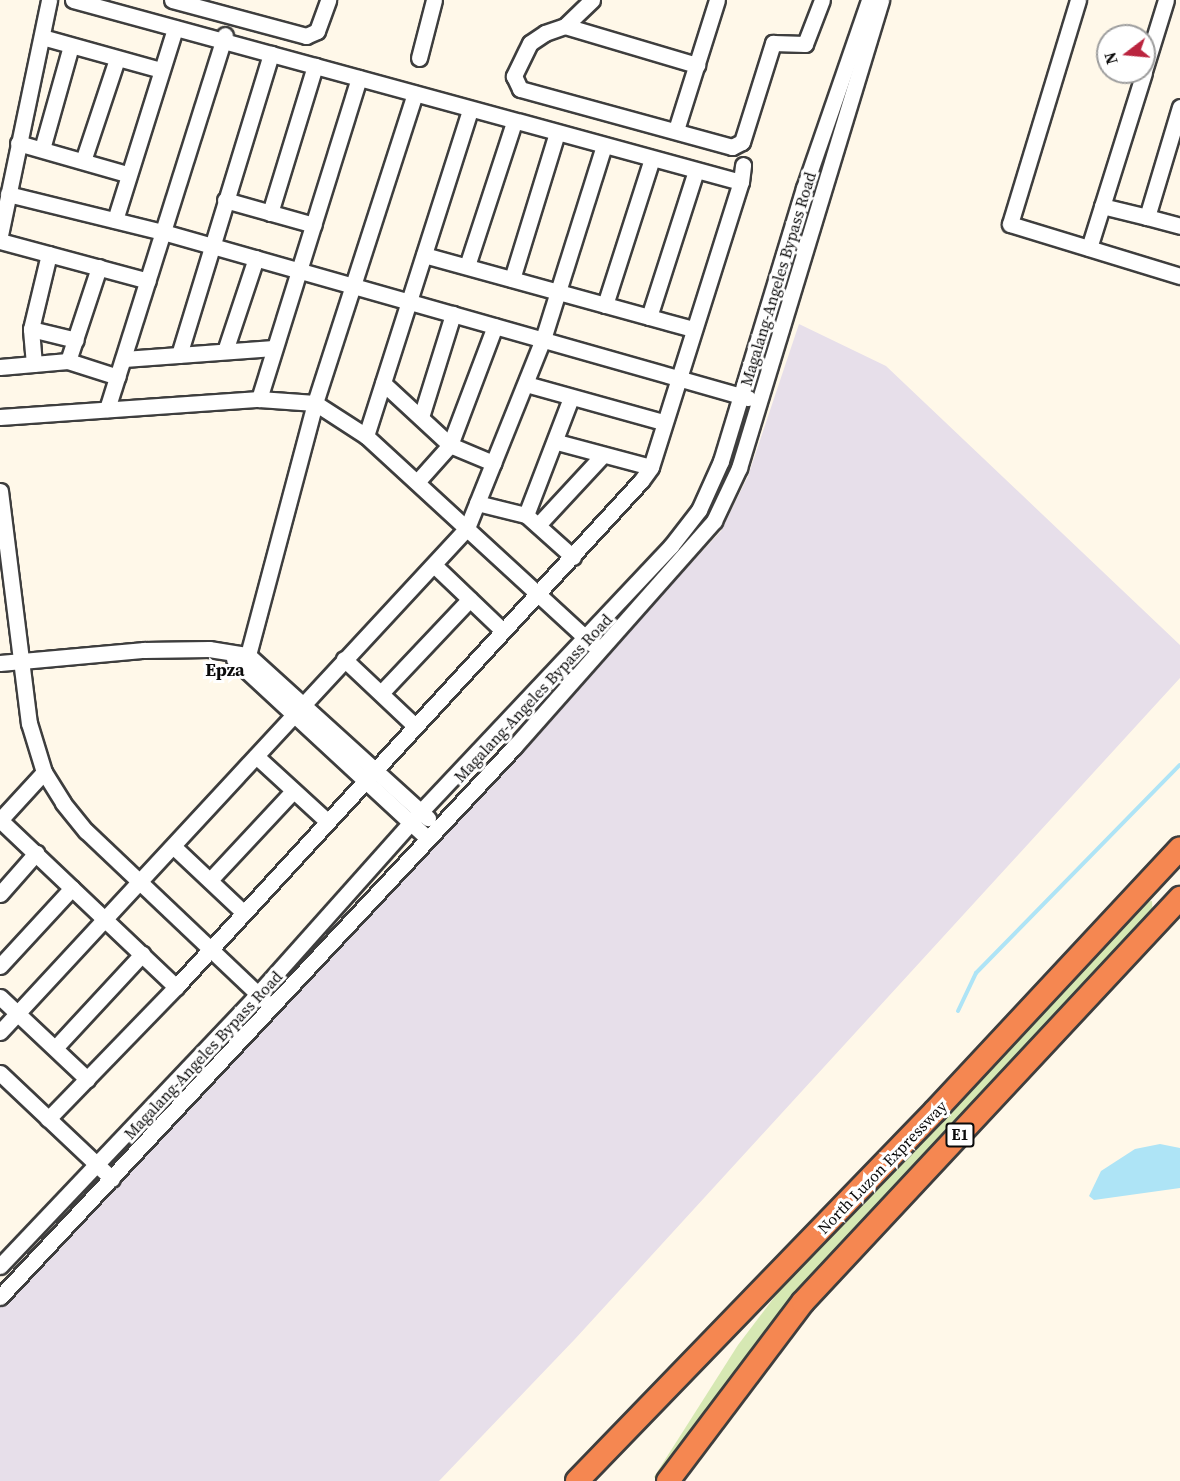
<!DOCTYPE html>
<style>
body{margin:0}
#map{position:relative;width:1180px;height:1481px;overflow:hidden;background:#fff8e9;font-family:"Source Serif 4",serif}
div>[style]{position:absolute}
.industrial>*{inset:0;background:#e7dfea}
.green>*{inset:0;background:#d6e8b3}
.water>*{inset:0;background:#aee4f6}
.stream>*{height:4px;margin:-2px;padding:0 2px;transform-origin:2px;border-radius:2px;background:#aee4f6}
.roads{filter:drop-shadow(2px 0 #3e3e3e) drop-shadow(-2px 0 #3e3e3e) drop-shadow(0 2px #3e3e3e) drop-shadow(0 -2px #3e3e3e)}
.minor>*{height:15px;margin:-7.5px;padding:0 7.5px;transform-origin:7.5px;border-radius:7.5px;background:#fff}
.highway>*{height:22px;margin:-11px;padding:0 11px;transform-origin:11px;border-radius:11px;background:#f58751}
span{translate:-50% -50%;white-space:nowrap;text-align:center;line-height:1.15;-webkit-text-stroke:6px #fff;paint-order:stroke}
.shield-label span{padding:2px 4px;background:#fff;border:2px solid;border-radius:4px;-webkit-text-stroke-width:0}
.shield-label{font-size:15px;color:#0b0b0b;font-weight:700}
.street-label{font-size:16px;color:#0b0b0b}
.neighbourhood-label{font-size:18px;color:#0b0b0b;font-weight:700}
.north{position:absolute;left:1096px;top:24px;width:60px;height:60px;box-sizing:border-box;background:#fff;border:2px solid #9d9d9d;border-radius:50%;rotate:254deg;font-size:16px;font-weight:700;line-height:24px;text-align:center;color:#0b0b0b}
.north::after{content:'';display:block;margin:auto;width:21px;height:27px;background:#ba243e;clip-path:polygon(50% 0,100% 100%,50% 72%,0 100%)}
</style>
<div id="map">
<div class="industrial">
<i style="clip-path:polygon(799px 324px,886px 366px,1180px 645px,1180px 678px,575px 1339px,439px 1481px,0 1481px,0 1306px,721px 531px,748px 476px)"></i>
</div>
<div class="green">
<i style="clip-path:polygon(1152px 901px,1153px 918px,658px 1481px,654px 1477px,738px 1345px,798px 1266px,1137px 903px)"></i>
</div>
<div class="water">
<i style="clip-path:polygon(1160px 1144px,1180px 1148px,1180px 1188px,1094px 1200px,1089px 1196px,1101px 1171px,1135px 1149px)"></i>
</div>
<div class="stream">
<i style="left:958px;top:1011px;width:42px;rotate:-64.7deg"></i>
<i style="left:976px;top:973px;width:291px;rotate:-45.6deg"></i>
</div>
<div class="roads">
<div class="minor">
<i style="left:73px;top:0;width:692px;rotate:15.24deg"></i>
<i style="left:172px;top:0;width:139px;rotate:15deg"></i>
<i style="left:306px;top:36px;width:12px;rotate:-24deg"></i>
<i style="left:317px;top:31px;width:33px;rotate:-70deg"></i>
<i style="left:592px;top:0;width:37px;rotate:136deg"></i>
<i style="left:565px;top:26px;width:21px;rotate:161deg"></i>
<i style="left:545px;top:33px;width:18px;rotate:146deg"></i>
<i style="left:530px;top:43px;width:37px;rotate:116deg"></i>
<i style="left:514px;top:76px;width:14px;rotate:65deg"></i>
<i style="left:520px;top:89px;width:220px;rotate:15.3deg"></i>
<i style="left:732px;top:147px;width:11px;rotate:-27deg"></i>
<i style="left:742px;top:142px;width:104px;rotate:-72.6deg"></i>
<i style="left:773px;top:43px;width:32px;rotate:2deg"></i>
<i style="left:805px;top:44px;width:47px;rotate:-68.9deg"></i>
<i style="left:1078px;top:0;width:234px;rotate:106.9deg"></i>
<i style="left:1010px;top:224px;width:178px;rotate:17deg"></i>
<i style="left:565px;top:26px;width:138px;rotate:16.5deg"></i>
<i style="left:42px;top:37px;width:123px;rotate:15.5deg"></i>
<i style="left:419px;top:58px;width:60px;rotate:-75.5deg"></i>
<i style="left:1144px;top:71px;width:74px;rotate:-72.8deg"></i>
<i style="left:1180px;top:107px;width:115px;rotate:106.7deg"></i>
<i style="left:1147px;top:217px;width:34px;rotate:15deg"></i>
<i style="left:676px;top:130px;width:136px;rotate:-72.5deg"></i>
<i style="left:18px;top:143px;width:113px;rotate:15.9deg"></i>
<i style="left:42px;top:149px;width:107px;rotate:-74.3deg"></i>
<i style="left:83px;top:161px;width:108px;rotate:-71.6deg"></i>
<i style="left:8px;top:194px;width:160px;rotate:13.8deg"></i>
<i style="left:163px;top:232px;width:608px;rotate:15.84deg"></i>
<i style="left:225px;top:200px;width:92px;rotate:15.7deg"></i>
<i style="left:1102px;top:206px;width:46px;rotate:13.7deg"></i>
<i style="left:270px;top:213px;width:154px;rotate:-73deg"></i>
<i style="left:115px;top:220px;width:201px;rotate:-72.6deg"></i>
<i style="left:0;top:235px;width:240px;rotate:-78.2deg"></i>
<i style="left:0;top:241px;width:153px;rotate:15.1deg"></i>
<i style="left:1089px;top:248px;width:184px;rotate:-72.6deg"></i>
<i style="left:424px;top:255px;width:279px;rotate:15.4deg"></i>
<i style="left:467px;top:266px;width:151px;rotate:-71.9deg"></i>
<i style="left:512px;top:279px;width:153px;rotate:-72.9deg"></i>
<i style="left:605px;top:305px;width:153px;rotate:-72.2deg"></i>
<i style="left:649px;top:317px;width:153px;rotate:-72.2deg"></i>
<i style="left:31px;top:329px;width:46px;rotate:13.7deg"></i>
<i style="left:225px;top:351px;width:98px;rotate:-71.6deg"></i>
<i style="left:179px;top:355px;width:315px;rotate:-73deg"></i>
<i style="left:124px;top:359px;width:150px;rotate:-4.2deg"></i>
<i style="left:68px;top:361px;width:99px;rotate:-71.7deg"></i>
<i style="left:34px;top:364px;width:35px;rotate:-95deg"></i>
<i style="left:31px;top:329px;width:77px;rotate:-76.5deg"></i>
<i style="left:0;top:367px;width:68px;rotate:-5deg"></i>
<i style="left:68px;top:361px;width:52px;rotate:17.7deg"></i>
<i style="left:383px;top:383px;width:91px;rotate:42.8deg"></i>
<i style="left:450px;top:445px;width:47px;rotate:22.7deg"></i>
<i style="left:526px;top:384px;width:142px;rotate:15.5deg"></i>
<i style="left:259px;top:399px;width:336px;rotate:-72.7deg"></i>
<i style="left:107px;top:409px;width:392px;rotate:-72.5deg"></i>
<i style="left:0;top:417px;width:260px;rotate:-4deg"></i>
<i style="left:259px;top:399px;width:56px;rotate:4.1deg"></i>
<i style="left:315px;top:403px;width:61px;rotate:32.9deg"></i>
<i style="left:366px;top:436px;width:307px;rotate:42.6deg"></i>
<i style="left:421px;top:417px;width:108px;rotate:-72.7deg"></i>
<i style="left:366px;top:436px;width:342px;rotate:-72.3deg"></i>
<i style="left:557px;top:442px;width:97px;rotate:14.9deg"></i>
<i style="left:417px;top:482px;width:50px;rotate:-48.3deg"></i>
<i style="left:450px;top:445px;width:127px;rotate:-69.3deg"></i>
<i style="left:0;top:491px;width:234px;rotate:82.9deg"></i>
<i style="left:29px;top:723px;width:51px;rotate:73deg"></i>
<i style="left:44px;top:772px;width:36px;rotate:58deg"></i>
<i style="left:63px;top:803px;width:36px;rotate:51deg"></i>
<i style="left:86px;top:831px;width:245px;rotate:43.5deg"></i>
<i style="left:477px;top:503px;width:50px;rotate:13.8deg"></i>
<i style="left:526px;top:515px;width:63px;rotate:41.8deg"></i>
<i style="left:526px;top:515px;width:125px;rotate:-69deg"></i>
<i style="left:538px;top:525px;width:94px;rotate:-47.2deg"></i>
<i style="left:434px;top:565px;width:95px;rotate:43.7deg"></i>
<i style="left:234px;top:659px;width:263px;rotate:42.8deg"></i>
<i style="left:344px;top:659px;width:98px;rotate:43.3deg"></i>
<i style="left:0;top:663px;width:145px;rotate:-5.2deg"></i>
<i style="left:144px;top:650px;width:65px;rotate:-0.9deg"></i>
<i style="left:209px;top:649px;width:39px;rotate:9deg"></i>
<i style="left:248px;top:655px;width:243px;rotate:42.2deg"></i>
<i style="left:239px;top:667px;width:15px;rotate:-53deg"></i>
<i style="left:248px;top:655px;width:261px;rotate:-75.1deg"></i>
<i style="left:315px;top:403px;width:325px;rotate:-72.1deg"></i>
<i style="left:381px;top:693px;width:129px;rotate:-46.6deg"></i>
<i style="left:256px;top:756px;width:96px;rotate:42.5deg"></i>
<i style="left:44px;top:772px;width:65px;rotate:132.5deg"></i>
<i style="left:0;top:820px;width:243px;rotate:43.5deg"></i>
<i style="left:174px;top:847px;width:96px;rotate:43.3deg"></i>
<i style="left:210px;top:880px;width:122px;rotate:-47deg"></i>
<i style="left:0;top:894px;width:55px;rotate:-48.7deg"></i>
<i style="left:0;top:966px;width:106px;rotate:-47.3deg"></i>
<i style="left:0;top:997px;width:120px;rotate:43.3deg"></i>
<i style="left:0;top:1032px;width:687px;rotate:-47.18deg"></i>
<i style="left:467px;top:528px;width:204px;rotate:-68.1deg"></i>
<i style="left:543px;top:339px;width:203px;rotate:-72.5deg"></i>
<i style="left:56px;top:1047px;width:127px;rotate:-47.2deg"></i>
<i style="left:0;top:1073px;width:154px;rotate:43.4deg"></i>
<i style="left:48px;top:1119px;width:184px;rotate:-45.9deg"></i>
<i style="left:176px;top:987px;width:687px;rotate:-47.42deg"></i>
<i style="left:641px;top:481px;width:17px;rotate:-54deg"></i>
<i style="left:651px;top:467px;width:299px;rotate:-72.5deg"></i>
<i style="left:741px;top:182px;width:17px;rotate:-83deg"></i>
<i style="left:0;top:1266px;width:373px;rotate:-46.5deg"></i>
<i style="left:257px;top:995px;width:232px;rotate:-48.3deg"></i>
<i style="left:411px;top:822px;width:379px;rotate:-46.7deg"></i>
<i style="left:671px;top:546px;width:46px;rotate:-52.1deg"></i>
<i style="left:699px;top:510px;width:54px;rotate:-65.8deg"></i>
<i style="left:721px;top:461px;width:285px;rotate:-73.1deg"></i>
<i style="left:804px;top:188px;width:199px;rotate:-70.9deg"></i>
<i style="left:0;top:1297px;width:753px;rotate:-46.94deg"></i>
<i style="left:514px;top:747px;width:302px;rotate:-48.5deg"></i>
<i style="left:714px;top:521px;width:59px;rotate:-64.7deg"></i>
<i style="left:739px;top:468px;width:489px;rotate:-73.1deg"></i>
</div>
<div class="highway">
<i style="left:577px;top:1481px;width:515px;rotate:-45.94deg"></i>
<i style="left:935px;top:1111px;width:359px;rotate:-47deg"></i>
<i style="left:668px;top:1481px;width:224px;rotate:-53deg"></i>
<i style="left:803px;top:1302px;width:553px;rotate:-46.98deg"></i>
</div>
</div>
<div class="shield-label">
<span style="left:960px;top:1135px">E1</span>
</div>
<div class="street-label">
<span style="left:778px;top:279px;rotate:-73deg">Magalang-Angeles Bypass Road</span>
<span style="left:533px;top:698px;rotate:-47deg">Magalang-Angeles Bypass Road</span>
<span style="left:203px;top:1055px;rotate:-47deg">Magalang-Angeles Bypass Road</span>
<span style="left:882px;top:1167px;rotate:-46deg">North Luzon Expressway</span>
</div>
<div class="neighbourhood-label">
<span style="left:225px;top:670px">Epza</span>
</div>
<div class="north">N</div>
</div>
